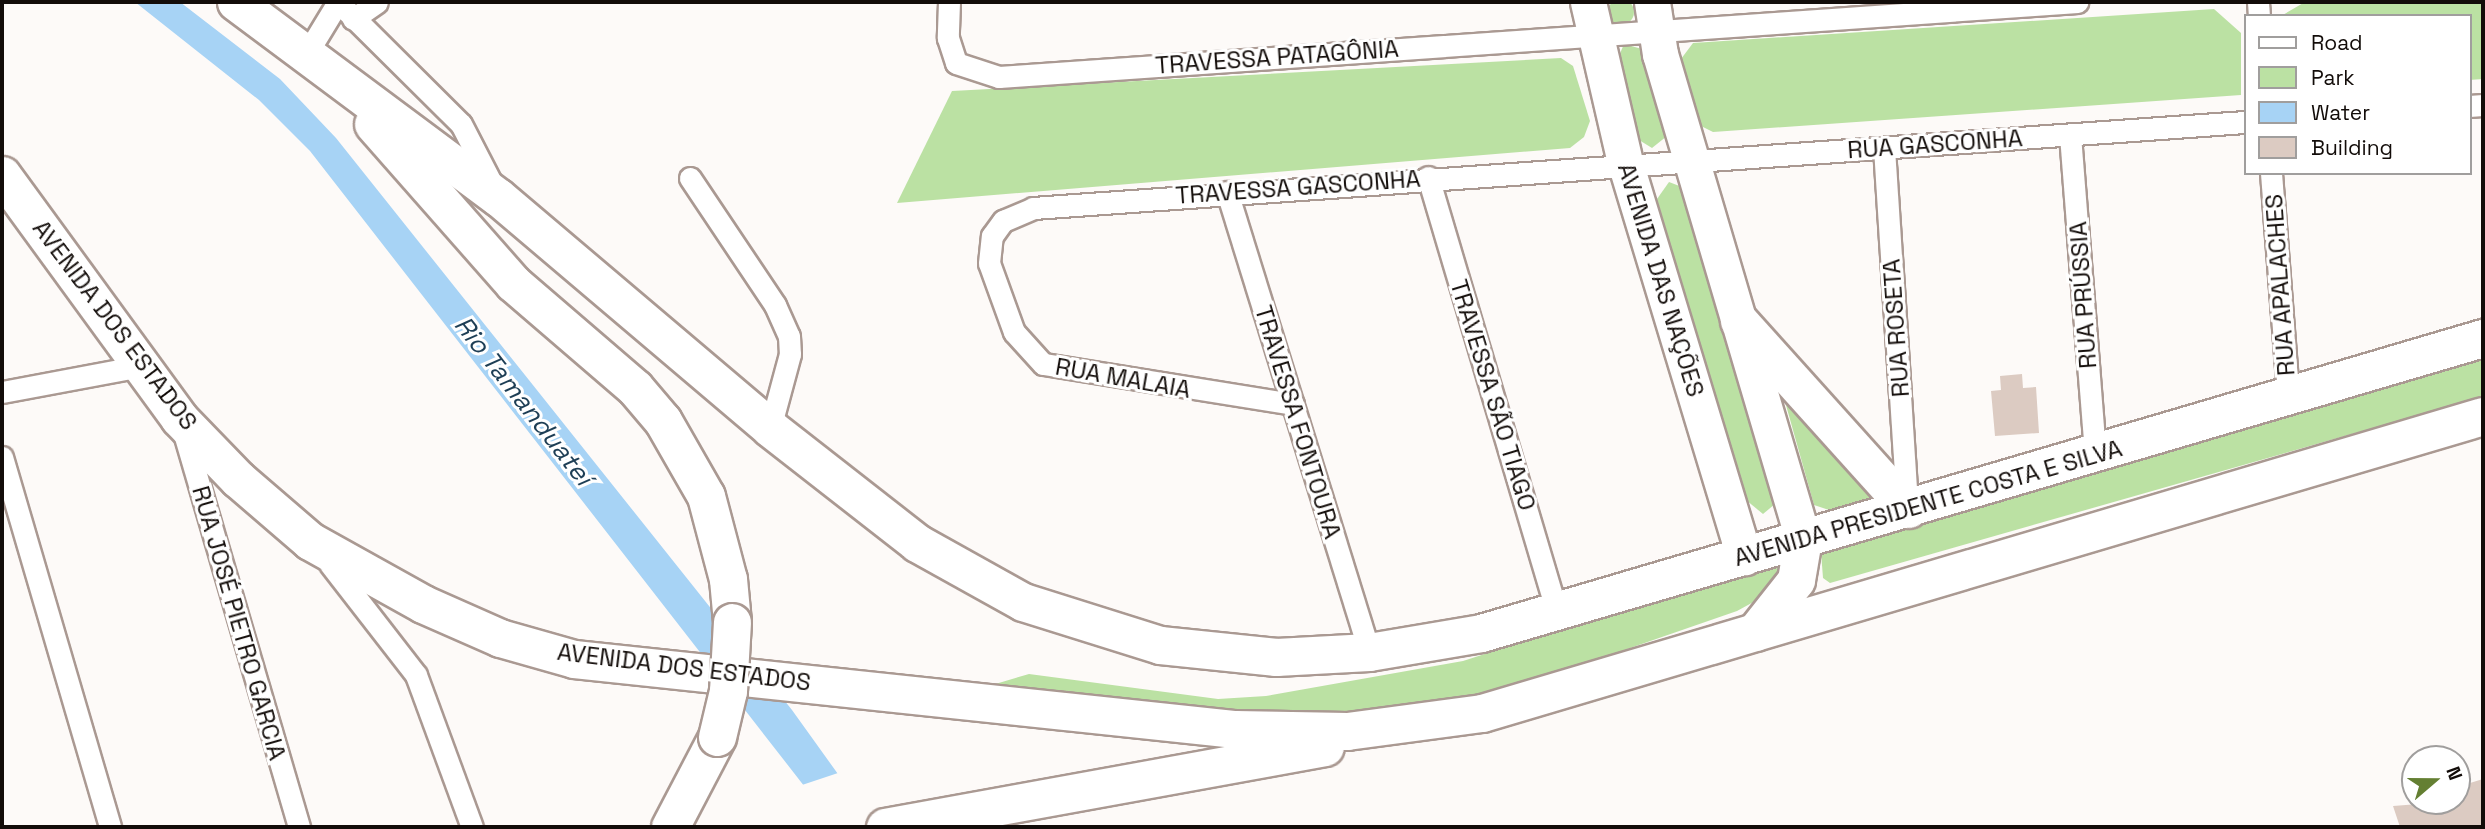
<!DOCTYPE html>
<meta charset="utf-8">
<style>
body{margin:0}
#map{position:relative;width:2485px;height:829px;overflow:hidden;background:#fdfaf8;font-family:"Space Grotesk",sans-serif}
div>[style]{position:absolute}
.green>*{inset:0;background:#bbe1a3}
.round{border-radius:50%}
.water>*{inset:0;background:#a7d3f5}
.pier>*{inset:0;background:#fdfaf8}
.building>*{inset:0;background:#dccbc2}
.roads{filter:drop-shadow(2px 0 #aa9992) drop-shadow(-2px 0 #aa9992) drop-shadow(0 2px #aa9992) drop-shadow(0 -2px #aa9992)}
.minor>*{height:21px;margin:-10.5px;padding:0 10.5px;transform-origin:10.5px;border-radius:10.5px;background:#fff}
.primary>*{height:35px;margin:-17.5px;padding:0 17.5px;transform-origin:17.5px;border-radius:17.5px;background:#fff}
.trunk>*{height:37px;margin:-18.5px;padding:0 18.5px;transform-origin:18.5px;border-radius:18.5px;background:#fff}
.bridges{filter:drop-shadow(2px 0 #aa9992) drop-shadow(-2px 0 #aa9992) drop-shadow(0 2px #aa9992) drop-shadow(0 -2px #aa9992)}
.trunk-bridge>*{height:37px;margin:-18.5px;padding:0 18.5px;transform-origin:18.5px;border-radius:18.5px;background:#fff}
span{translate:-50% -50%;white-space:nowrap;text-align:center;line-height:1.15;-webkit-text-stroke:6px #fff;paint-order:stroke}
.street-label{font-size:24px;color:#120c09}
.water-label{font-size:26px;color:#1d3e55;font-style:italic}
.frame{position:absolute;inset:0;border:4px solid #120c09;pointer-events:none}
.legend{position:absolute;left:2244px;top:14px;width:228px;height:161px;box-sizing:border-box;background:#fff;border:2px solid #a09e9d;margin:0;padding:9px 12px;list-style:none;font-size:21px;color:#120c09}
.legend li{display:flex;align-items:center;gap:14px;height:35px}
.legend b{width:35px;border:2px solid #a09e9d}
.north{position:absolute;left:2401px;top:745px;width:70px;height:70px;box-sizing:border-box;background:#fff;border:2px solid #a09e9d;border-radius:50%;rotate:70deg;font-size:19px;font-weight:700;line-height:28px;text-align:center;color:#120c09}
.north::after{content:'';display:block;margin:auto;width:24px;height:32px;background:#647f32;clip-path:polygon(50% 0,100% 100%,50% 72%,0 100%)}
</style>
<div id="map">
<div class="green">
<i class="round" style="left:1608px;top:-1px;width:26px;height:26px"></i>
<i style="clip-path:polygon(2305px 2px,2483px 2px,2483px 79px,2469px 80px,2469px 16px,2281px 16px)"></i>
<i style="clip-path:polygon(2214px 9px,2241px 33px,2241px 95px,1713px 132px,1701px 126px,1681px 59px,1693px 43px)"></i>
<i style="clip-path:polygon(1624px 44px,1642px 49px,1667px 136px,1652px 148px,1639px 140px,1616px 63px)"></i>
<i style="clip-path:polygon(1561px 58px,1573px 66px,1590px 121px,1584px 137px,1570px 148px,897px 203px,952px 91px)"></i>
<i style="clip-path:polygon(1669px 182px,1682px 187px,1775px 504px,1763px 514px,1746px 500px,1657px 199px)"></i>
<i style="clip-path:polygon(2483px 355px,2483px 397px,2478px 398px,1830px 583px,1823px 578px,1821px 552px)"></i>
<i style="clip-path:polygon(1784px 398px,1876px 493px,1873px 499px,1829px 510px,1814px 505px)"></i>
<i style="clip-path:polygon(1777px 560px,1781px 573px,1759px 599px,1737px 611px,1509px 690px,1414px 711px,1234px 716px,992px 685px,1029px 674px,1218px 699px,1266px 696px,1463px 661px)"></i>
</div>
<div class="water">
<i style="clip-path:polygon(135px 2px,180px 2px,280px 79px,336px 138px,792px 710px,876px 827px,836px 827px,310px 151px,259px 100px)"></i>
</div>
<div class="pier">
<i style="clip-path:polygon(841px 772px,879px 825px,880px 827px,832px 827px,799px 786px)"></i>
</div>
<div class="building">
<i style="clip-path:polygon(2022px 374px,2023px 388px,2036px 387px,2039px 433px,1995px 436px,1991px 391px,2001px 390px,2000px 376px)"></i>
<i style="clip-path:polygon(2483px 779px,2483px 827px,2400px 827px,2393px 806px,2457px 801px,2457px 787px)"></i>
</div>
<div class="roads">
<div class="minor">
<i style="left:338px;top:2px;width:173px;rotate:44.8deg"></i>
<i style="left:461px;top:124px;width:72px;rotate:62.7deg"></i>
<i style="left:949px;top:2px;width:36px;rotate:92deg"></i>
<i style="left:948px;top:38px;width:26px;rotate:72deg"></i>
<i style="left:956px;top:63px;width:45px;rotate:18deg"></i>
<i style="left:999px;top:77px;width:1081px;rotate:-3.98deg"></i>
<i style="left:2258px;top:2px;width:14px;rotate:86deg"></i>
<i style="left:353px;top:19px;width:29px;rotate:-35deg"></i>
<i style="left:307px;top:53px;width:60px;rotate:-58.7deg"></i>
<i style="left:2469px;top:106px;width:14px;rotate:-4deg"></i>
<i style="left:2070px;top:135px;width:320px;rotate:85.5deg"></i>
<i style="left:1884px;top:148px;width:359px;rotate:86.3deg"></i>
<i style="left:2271px;top:173px;width:224px;rotate:85.6deg"></i>
<i style="left:1428px;top:177px;width:454px;rotate:73.5deg"></i>
<i style="left:690px;top:178px;width:153px;rotate:56.2deg"></i>
<i style="left:775px;top:305px;width:34px;rotate:66deg"></i>
<i style="left:789px;top:336px;width:18px;rotate:87deg"></i>
<i style="left:790px;top:354px;width:77px;rotate:105.1deg"></i>
<i style="left:1227px;top:192px;width:481px;rotate:72.8deg"></i>
<i style="left:2px;top:392px;width:141px;rotate:-10.6deg"></i>
<i style="left:1293px;top:404px;width:253px;rotate:-170.9deg"></i>
<i style="left:1043px;top:364px;width:43px;rotate:-132.2deg"></i>
<i style="left:1014px;top:332px;width:73px;rotate:-109.9deg"></i>
<i style="left:989px;top:263px;width:27px;rotate:-84deg"></i>
<i style="left:992px;top:236px;width:19px;rotate:-54deg"></i>
<i style="left:1003px;top:221px;width:33px;rotate:-23deg"></i>
<i style="left:1033px;top:208px;width:1215px;rotate:-4.06deg"></i>
<i style="left:183px;top:430px;width:414px;rotate:73.7deg"></i>
<i style="left:2px;top:457px;width:385px;rotate:73.7deg"></i>
<i style="left:330px;top:564px;width:140px;rotate:52.2deg"></i>
<i style="left:416px;top:675px;width:162px;rotate:69.8deg"></i>
</div>
<div class="primary">
<i style="left:1588px;top:2px;width:164px;rotate:77deg"></i>
<i style="left:1625px;top:162px;width:413px;rotate:73.2deg"></i>
<i style="left:1652px;top:2px;width:53px;rotate:81.3deg"></i>
<i style="left:1660px;top:54px;width:506px;rotate:73.57deg"></i>
</div>
<div class="trunk">
<i style="left:236px;top:2px;width:327px;rotate:36.7deg"></i>
<i style="left:498px;top:197px;width:357px;rotate:40.3deg"></i>
<i style="left:770px;top:428px;width:187px;rotate:38deg"></i>
<i style="left:917px;top:543px;width:121px;rotate:29.1deg"></i>
<i style="left:1023px;top:602px;width:144px;rotate:17.4deg"></i>
<i style="left:1160px;top:645px;width:117px;rotate:5.9deg"></i>
<i style="left:1276px;top:657px;width:93px;rotate:-3.1deg"></i>
<i style="left:1369px;top:652px;width:114px;rotate:-9.6deg"></i>
<i style="left:1481px;top:633px;width:1045px;rotate:-16.41deg"></i>
<i style="left:373px;top:124px;width:212px;rotate:48.6deg"></i>
<i style="left:513px;top:283px;width:161px;rotate:40.7deg"></i>
<i style="left:635px;top:388px;width:43px;rotate:49.7deg"></i>
<i style="left:663px;top:421px;width:86px;rotate:60.2deg"></i>
<i style="left:706px;top:496px;width:86px;rotate:75.2deg"></i>
<i style="left:728px;top:579px;width:43px;rotate:84.7deg"></i>
<i style="left:2px;top:175px;width:301px;rotate:53.9deg"></i>
<i style="left:179px;top:418px;width:85px;rotate:46deg"></i>
<i style="left:238px;top:479px;width:95px;rotate:40.7deg"></i>
<i style="left:310px;top:541px;width:129px;rotate:29.1deg"></i>
<i style="left:423px;top:604px;width:84px;rotate:23.8deg"></i>
<i style="left:500px;top:638px;width:77px;rotate:15.8deg"></i>
<i style="left:574px;top:659px;width:665px;rotate:6.05deg"></i>
<i style="left:1235px;top:729px;width:112px;rotate:1deg"></i>
<i style="left:1347px;top:731px;width:136px;rotate:-7.6deg"></i>
<i style="left:1482px;top:713px;width:1044px;rotate:-16.53deg"></i>
<i style="left:1739px;top:321px;width:253px;rotate:48deg"></i>
<i style="left:1755px;top:632px;width:66px;rotate:-51.7deg"></i>
<i style="left:1796px;top:580px;width:42px;rotate:-80.3deg"></i>
<i style="left:670px;top:827px;width:102px;rotate:-62.4deg"></i>
<i style="left:885px;top:827px;width:447px;rotate:-10.3deg"></i>
</div>
</div>
<div class="bridges">
<div class="trunk-bridge">
<i style="left:717px;top:737px;width:47px;rotate:-76.6deg"></i>
<i style="left:728px;top:691px;width:69px;rotate:-86.7deg"></i>
</div>
</div>
<div class="street-label">
<span style="left:1277px;top:57px;rotate:-4deg">TRAVESSA PATAGÔNIA</span>
<span style="left:1935px;top:144px;rotate:-4deg">RUA GASCONHA</span>
<span style="left:1298px;top:187px;rotate:-4deg">TRAVESSA GASCONHA</span>
<span style="left:1661px;top:280px;rotate:73deg">AVENIDA DAS NAÇÕES</span>
<span style="left:2280px;top:285px;rotate:-94deg">RUA APALACHES</span>
<span style="left:2083px;top:295px;rotate:-94deg">RUA PRÚSSIA</span>
<span style="left:115px;top:325px;rotate:53deg">AVENIDA DOS ESTADOS</span>
<span style="left:1896px;top:328px;rotate:-94deg">RUA ROSETA</span>
<span style="left:1123px;top:378px;rotate:10deg">RUA MALAIA</span>
<span style="left:1493px;top:395px;rotate:73deg">TRAVESSA SÃO TIAGO</span>
<span style="left:1298px;top:422px;rotate:73deg">TRAVESSA FONTOURA</span>
<span style="left:1928px;top:503px;rotate:-16deg">AVENIDA PRESIDENTE COSTA E SILVA</span>
<span style="left:239px;top:623px;rotate:74deg">RUA JOSÉ PIETRO GARCIA</span>
<span style="left:684px;top:667px;rotate:7deg">AVENIDA DOS ESTADOS</span>
</div>
<div class="water-label">
<span style="left:523px;top:401px;rotate:52deg">Rio Tamanduateí</span>
</div>
<div class="frame"></div>
<ul class="legend">
<li><b style="height:9px;background:#fff"></b>Road</li>
<li><b style="height:19px;background:#bbe1a3"></b>Park</li>
<li><b style="height:19px;background:#a7d3f5"></b>Water</li>
<li><b style="height:19px;background:#dccbc2"></b>Building</li>
</ul>
<div class="north">N</div>
</div>
